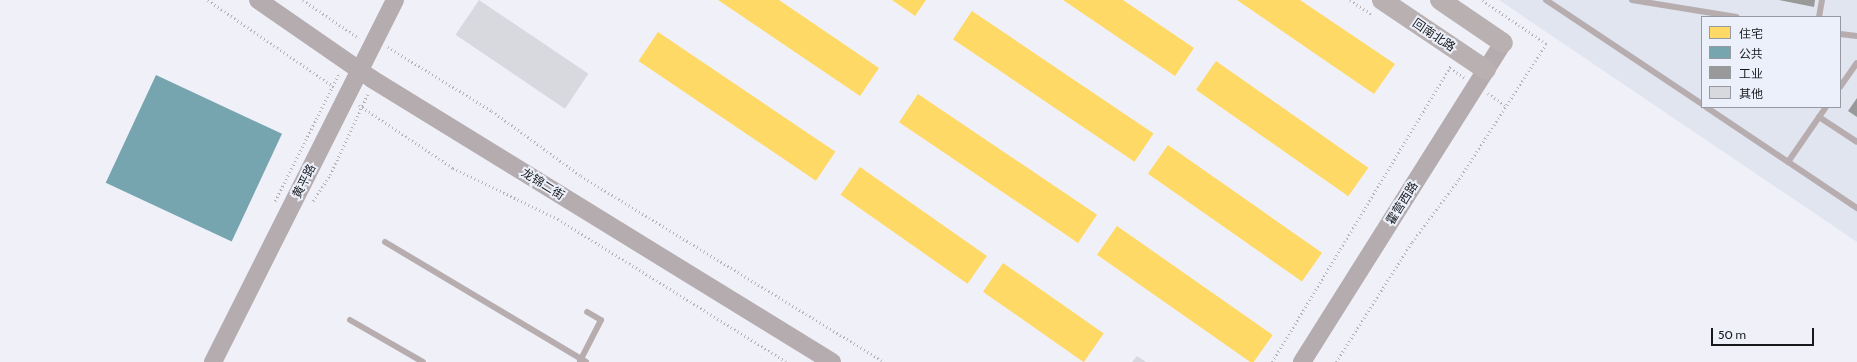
<!DOCTYPE html>
<meta charset="utf-8">
<style>
body{margin:0}
#map{position:relative;width:1857px;height:362px;overflow:hidden;background:#f0f1f8;font-family:Cabin,"Noto Sans SC",sans-serif}
div>[style]{position:absolute}
.built>*{inset:0;background:#e0e5f0}
.homes>*{inset:0;background:#ffd966;transform-origin:0 0}
.public>*{inset:0;background:#76a5af;transform-origin:0 0}
.industry>*{inset:0;background:#999}
.building>*{inset:0;background:#d8d9df;transform-origin:0 0}
.path>*{height:2.5px;margin-top:-1.25px;transform-origin:0;background:repeating-linear-gradient(90deg,#b6b1b4 0 1px,transparent 0 4px)}
.lane>*{height:6px;margin:-3px;padding:0 3px;transform-origin:3px;border-radius:3px;background:#b7adaf}
.secondary>*{height:18px;margin:-9px;padding:0 9px;transform-origin:9px;border-radius:9px;background:#b5acaf}
.primary>*{height:20px;margin:-10px;padding:0 10px;transform-origin:10px;border-radius:10px;background:#b9b0b2}
span{translate:-50% -50%;white-space:nowrap;text-align:center;line-height:1.15;-webkit-text-stroke:4px #ecf0fb;paint-order:stroke}
.street-label{font-size:12px;color:#18191d}
.legend{position:absolute;left:1701px;top:16px;width:140px;height:92px;box-sizing:border-box;background:#ecf0fb;border:1px solid #979aa2;margin:0;padding:5px 7px;list-style:none;font-size:12px;color:#18191d}
.legend li{display:flex;align-items:center;gap:8px;height:20px}
.legend b{width:20px;border:1px solid #979aa2}
.scale{position:absolute;left:1711px;top:328px;width:103px;height:18px;box-sizing:border-box;border:2px solid #18191d;border-top:0;padding-left:5px;font-size:12px;line-height:14px;white-space:nowrap;color:#18191d;-webkit-text-stroke:3px #ecf0fb;paint-order:stroke}
</style>
<div id="map">
<div class="built">
<i style="clip-path:polygon(evenodd,1499px 0,1857px 0,1857px 242px,1499px 0,1702px 17px,1840px 17px,1840px 107px,1702px 107px,1702px 17px)"></i>
</div>
<div class="homes">
<i style="clip-path:polygon(718px 0,779px 0,879px 68px,860px 96px)"></i>
<i style="clip-path:polygon(892px 0,926px 0,915px 16px)"></i>
<i style="clip-path:polygon(1063px 0,1123px 0,1194px 48px,1175px 76px)"></i>
<i style="clip-path:polygon(1237px 0,1300px 0,1395px 64px,1374px 94px)"></i>
<i style="left:972px;top:11px;width:219px;height:34px;rotate:34deg"></i>
<i style="left:658px;top:32px;width:214px;height:35px;rotate:34deg"></i>
<i style="left:1216px;top:61px;width:186px;height:35px;rotate:35deg"></i>
<i style="left:918px;top:94px;width:216px;height:34px;rotate:34deg"></i>
<i style="left:1168px;top:145px;width:188px;height:35px;rotate:35deg"></i>
<i style="left:860px;top:167px;width:155px;height:34px;rotate:35deg"></i>
<i style="left:1117px;top:226px;width:190px;height:35px;rotate:35deg"></i>
<i style="left:1003px;top:263px;width:123px;height:35px;rotate:35deg"></i>
</div>
<div class="public">
<i style="left:156px;top:75px;width:139px;height:119px;rotate:25deg"></i>
</div>
<div class="industry">
<i style="clip-path:polygon(1779px 0,1815px 0,1814px 7px)"></i>
<i style="clip-path:polygon(1857px 98px,1857px 117px,1848px 111px)"></i>
</div>
<div class="building">
<i style="left:479px;top:0;width:132px;height:42px;rotate:34deg"></i>
<i style="clip-path:polygon(1137px 356px,1146px 362px,1132px 362px)"></i>
</div>
<div class="path">
<i style="left:208px;top:0;width:153px;rotate:34.6deg"></i>
<i style="left:303px;top:0;width:68px;rotate:34.2deg"></i>
<i style="left:1350px;top:0;width:27px;rotate:33deg"></i>
<i style="left:388px;top:47px;width:122px;rotate:31.6deg"></i>
<i style="left:492px;top:111px;width:110px;rotate:36.1deg"></i>
<i style="left:581px;top:176px;width:356px;rotate:31.5deg"></i>
<i style="left:1450px;top:68px;width:17px;rotate:33deg"></i>
<i style="left:1488px;top:93px;width:22px;rotate:36deg"></i>
<i style="left:359px;top:105px;width:113px;rotate:33.8deg"></i>
<i style="left:453px;top:168px;width:117px;rotate:25.9deg"></i>
<i style="left:558px;top:219px;width:270px;rotate:32deg"></i>
<i style="left:275px;top:201px;width:143px;rotate:-63.4deg"></i>
<i style="left:313px;top:201px;width:31px;rotate:-57deg"></i>
<i style="left:330px;top:175px;width:90px;rotate:-65.1deg"></i>
<i style="left:1272px;top:362px;width:347px;rotate:-58.9deg"></i>
<i style="left:1336px;top:362px;width:142px;rotate:-57.7deg"></i>
<i style="left:1412px;top:242px;width:79px;rotate:-53.3deg"></i>
<i style="left:1459px;top:179px;width:161px;rotate:-57.2deg"></i>
<i style="left:1546px;top:44px;width:78px;rotate:-145.9deg"></i>
</div>
<div class="lane">
<i style="left:1546px;top:0;width:187px;rotate:33.7deg"></i>
<i style="left:1632px;top:0;width:106px;rotate:9.2deg"></i>
<i style="left:1819px;top:17px;width:17px;rotate:-80deg"></i>
<i style="left:1840px;top:34px;width:17px;rotate:7deg"></i>
<i style="left:1840px;top:87px;width:29px;rotate:-55deg"></i>
<i style="left:1706px;top:107px;width:182px;rotate:33.8deg"></i>
<i style="left:1819px;top:117px;width:45px;rotate:33.3deg"></i>
<i style="left:1788px;top:162px;width:67px;rotate:-55.4deg"></i>
<i style="left:385px;top:242px;width:234px;rotate:30.8deg"></i>
<i style="left:350px;top:320px;width:84px;rotate:29.9deg"></i>
<i style="left:580px;top:361px;width:46px;rotate:-62.9deg"></i>
<i style="left:601px;top:320px;width:16px;rotate:-150deg"></i>
</div>
<div class="secondary">
<i style="left:258px;top:0;width:139px;rotate:34.7deg"></i>
<i style="left:372px;top:79px;width:540px;rotate:31.6deg"></i>
<i style="left:213px;top:362px;width:405px;rotate:-63.3deg"></i>
<i style="left:1302px;top:362px;width:377px;rotate:-57.8deg"></i>
</div>
<div class="primary">
<i style="left:1382px;top:0;width:125px;rotate:33.9deg"></i>
<i style="left:1440px;top:0;width:76px;rotate:34.3deg"></i>
</div>
<div class="street-label">
<span style="left:1434px;top:35px;rotate:34deg">回南北路</span>
<span style="left:304px;top:181px;rotate:-63deg">黄平路</span>
<span style="left:543px;top:184px;rotate:32deg">龙锦二街</span>
<span style="left:1402px;top:203px;rotate:-58deg">霍营西路</span>
</div>
<ul class="legend">
<li><b style="height:11px;background:#ffd966"></b>住宅</li>
<li><b style="height:11px;background:#76a5af"></b>公共</li>
<li><b style="height:11px;background:#999"></b>工业</li>
<li><b style="height:11px;background:#d8d9df"></b>其他</li>
</ul>
<div class="scale">50 m</div>
</div>
